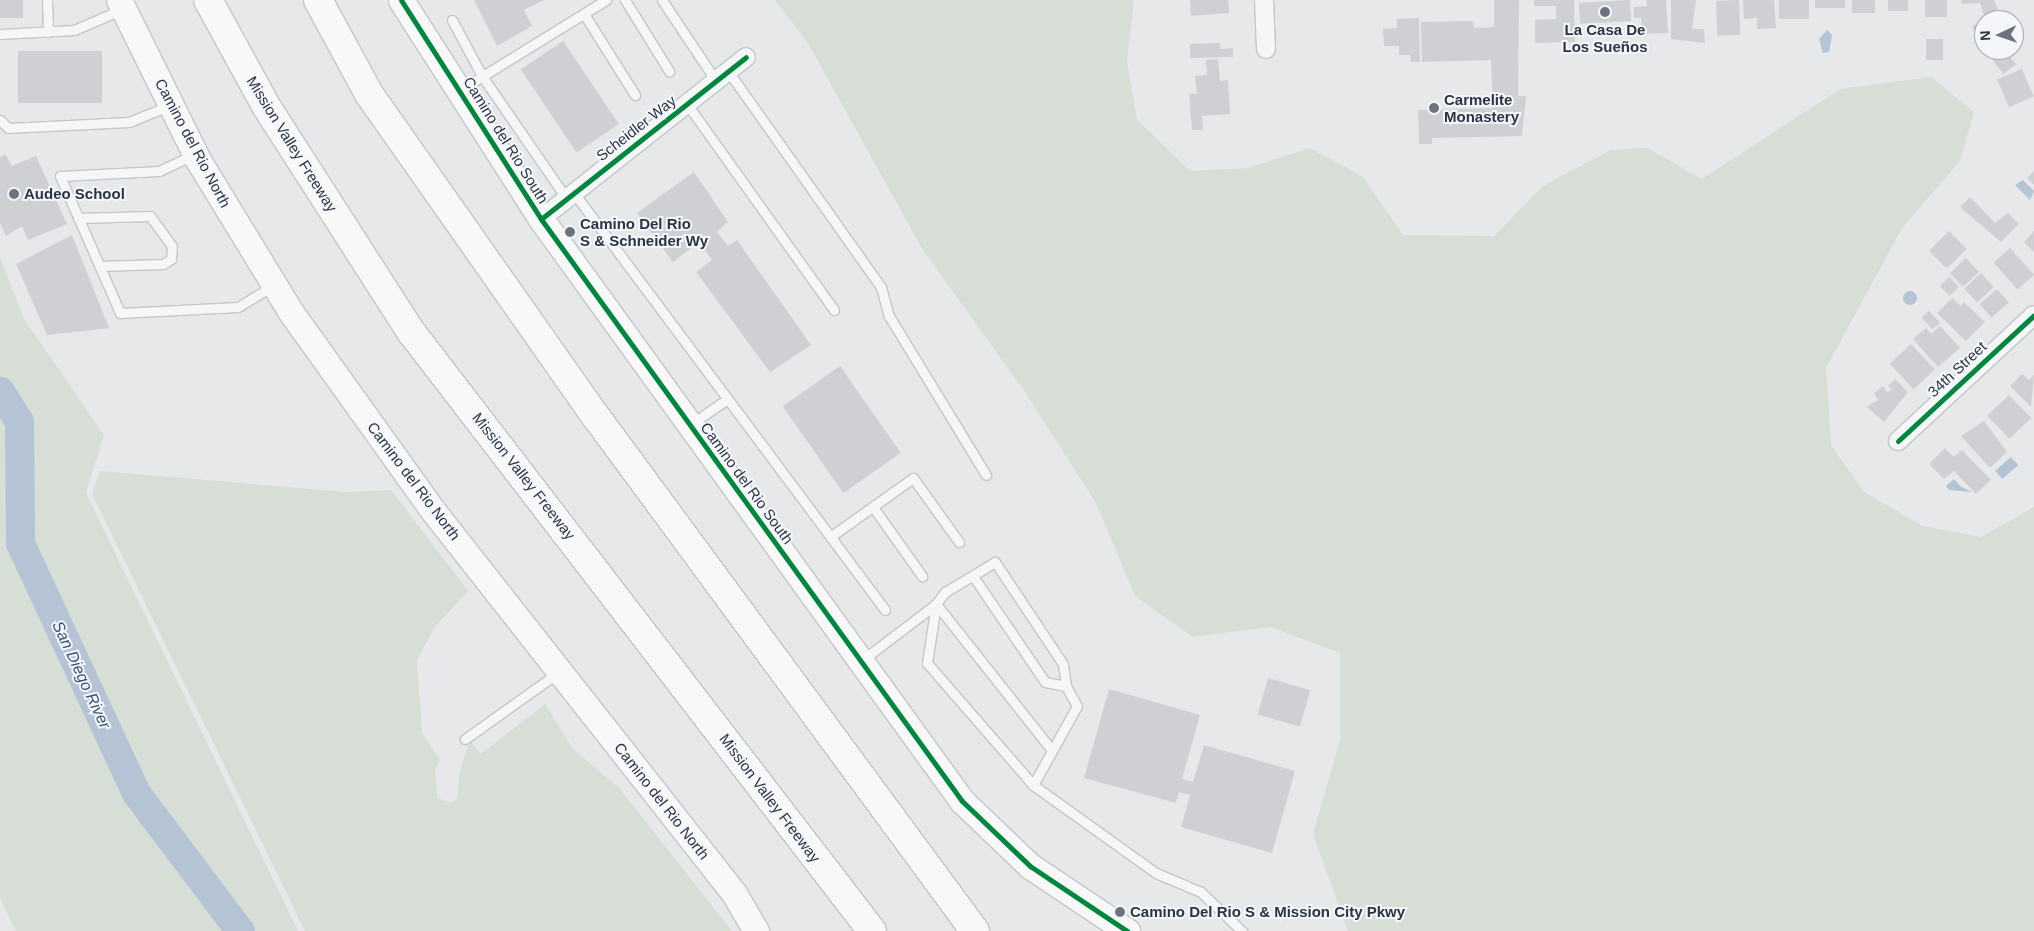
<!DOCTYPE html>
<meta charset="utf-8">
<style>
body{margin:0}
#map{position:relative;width:2034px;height:931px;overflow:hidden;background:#e6e8ea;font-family:Arial,sans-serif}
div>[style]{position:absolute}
.green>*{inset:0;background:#d6ded6}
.water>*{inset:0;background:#b4c4d5;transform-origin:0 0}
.round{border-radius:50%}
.river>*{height:29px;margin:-14.5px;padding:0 14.5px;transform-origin:14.5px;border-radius:14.5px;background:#b4c4d5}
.building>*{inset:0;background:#ced0d3;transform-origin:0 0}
.roads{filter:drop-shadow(1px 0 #c4c6c8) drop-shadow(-1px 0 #c4c6c8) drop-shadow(0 1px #c4c6c8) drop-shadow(0 -1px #c4c6c8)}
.lane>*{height:9px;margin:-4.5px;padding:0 4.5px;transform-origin:4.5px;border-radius:4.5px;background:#f5f6f7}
.street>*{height:18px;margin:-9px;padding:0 9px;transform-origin:9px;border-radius:9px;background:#f5f6f7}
.secondary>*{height:25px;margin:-12.5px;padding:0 12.5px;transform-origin:12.5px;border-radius:12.5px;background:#f8f8f8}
.highway>*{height:28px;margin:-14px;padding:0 14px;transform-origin:14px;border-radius:14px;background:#f8f8f8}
.cycleway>*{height:5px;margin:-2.5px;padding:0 2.5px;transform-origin:2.5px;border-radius:2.5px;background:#00873e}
.dots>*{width:14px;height:14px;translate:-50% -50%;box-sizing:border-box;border:2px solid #f4f6f9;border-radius:50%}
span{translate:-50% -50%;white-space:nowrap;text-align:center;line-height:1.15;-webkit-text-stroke:4px #f4f6f9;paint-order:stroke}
.poi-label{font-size:15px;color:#2b3445;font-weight:700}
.left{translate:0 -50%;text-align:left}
.street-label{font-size:15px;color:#2b3445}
.water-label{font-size:16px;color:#34527a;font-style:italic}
.north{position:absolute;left:1974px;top:10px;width:50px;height:50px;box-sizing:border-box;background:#f4f6f9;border:1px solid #a4a8b1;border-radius:50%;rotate:267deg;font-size:14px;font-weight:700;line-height:20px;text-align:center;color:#2b3445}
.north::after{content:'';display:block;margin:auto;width:18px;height:22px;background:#6c737f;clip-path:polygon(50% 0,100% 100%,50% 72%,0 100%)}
</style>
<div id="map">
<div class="green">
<i style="clip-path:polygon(775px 0,1134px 0,1127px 61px,1137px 120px,1190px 171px,1248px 168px,1310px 148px,1363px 177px,1403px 235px,1494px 236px,1543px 186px,1611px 150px,1647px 148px,1702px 179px,1840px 89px,1931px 77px,1974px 112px,1960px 161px,1902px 228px,1826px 368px,1831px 445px,1863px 491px,1922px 526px,1981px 537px,2034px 507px,2034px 931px,1348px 931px,1313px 834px,1340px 740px,1340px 653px,1271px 627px,1193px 637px,1135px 596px,1096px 503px,1025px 392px,923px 250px,808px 43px)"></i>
<i style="clip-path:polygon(0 257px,24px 319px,104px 435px,86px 493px,298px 931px,16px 931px,0 898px)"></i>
<i style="clip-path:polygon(100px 471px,346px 492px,391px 490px,468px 591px,434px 628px,417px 661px,422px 733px,440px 760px,435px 771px,437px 798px,451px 803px,457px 799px,460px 769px,470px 741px,481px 754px,545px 704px,573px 749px,619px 788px,732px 931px,305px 931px,92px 494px)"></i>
</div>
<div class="water">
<i style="clip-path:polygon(1827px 30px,1832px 35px,1829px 52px,1823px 53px,1819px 39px)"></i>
<i style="clip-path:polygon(2023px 180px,2034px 191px,2030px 200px,2015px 185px)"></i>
<i class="round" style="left:1903px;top:291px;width:14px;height:14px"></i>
<i style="left:2011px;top:457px;width:11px;height:21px;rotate:49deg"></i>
<i style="clip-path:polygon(1954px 479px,1960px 486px,1972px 492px,1949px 490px,1946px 486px)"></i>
</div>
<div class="river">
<i style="left:0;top:391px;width:36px;rotate:58deg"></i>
<i style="left:19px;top:421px;width:122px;rotate:89.5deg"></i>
<i style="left:20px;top:543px;width:276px;rotate:65.1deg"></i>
<i style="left:136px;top:793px;width:173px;rotate:53deg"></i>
</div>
<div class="building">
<i style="left:0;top:0;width:23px;height:18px"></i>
<i style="clip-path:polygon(474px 0,544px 0,524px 10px,532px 26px,497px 46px)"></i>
<i style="clip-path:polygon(1190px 0,1228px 0,1229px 13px,1191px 16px)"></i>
<i style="clip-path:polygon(1494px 0,1519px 0,1518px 96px,1526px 96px,1522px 136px,1432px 138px,1432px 144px,1419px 144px,1418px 110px,1493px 108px,1491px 60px,1422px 62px,1421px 22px,1473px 21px,1474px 28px,1494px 27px)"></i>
<i style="clip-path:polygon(1534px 0,1574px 0,1575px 42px,1535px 43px,1535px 20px,1556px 19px,1556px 6px,1534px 6px)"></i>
<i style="left:1630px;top:0;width:21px;height:51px;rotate:87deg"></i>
<i style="clip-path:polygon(1647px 0,1666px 0,1668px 33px,1642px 34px,1641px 18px,1634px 18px,1634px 7px,1647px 6px)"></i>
<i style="clip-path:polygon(1671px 0,1696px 0,1692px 29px,1704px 29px,1705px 43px,1671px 39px)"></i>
<i style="left:1739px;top:0;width:35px;height:23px;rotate:88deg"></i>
<i style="clip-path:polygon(1743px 0,1774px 0,1776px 28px,1757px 29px,1757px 18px,1744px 19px)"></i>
<i style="left:1779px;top:0;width:30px;height:19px"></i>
<i style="left:1815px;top:0;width:30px;height:8px"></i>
<i style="left:1852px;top:0;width:23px;height:13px"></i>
<i style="left:1888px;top:0;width:20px;height:11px"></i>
<i style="left:1925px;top:0;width:22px;height:17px"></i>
<i style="clip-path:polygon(1961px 0,1994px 0,1998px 10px,1984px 16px,1980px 3px,1962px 4px)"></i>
<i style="clip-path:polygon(1999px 13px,2002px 20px,1985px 20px)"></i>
<i style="clip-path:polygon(1419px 18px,1420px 62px,1411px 62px,1410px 55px,1399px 55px,1399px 46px,1384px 46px,1383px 29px,1397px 28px,1397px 19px)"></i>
<i style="clip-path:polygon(1984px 20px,1984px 42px,1980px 44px,1972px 26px)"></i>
<i style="left:1926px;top:39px;width:17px;height:21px"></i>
<i style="left:563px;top:41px;width:100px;height:51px;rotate:56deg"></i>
<i style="clip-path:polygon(1220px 43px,1220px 49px,1233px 48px,1233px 57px,1190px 58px,1190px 44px)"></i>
<i style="left:2005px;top:50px;width:18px;height:16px;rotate:52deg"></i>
<i style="left:102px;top:51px;width:52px;height:84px;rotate:90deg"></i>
<i style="clip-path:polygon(1218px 59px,1220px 81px,1228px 80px,1230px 114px,1202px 116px,1203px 130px,1192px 130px,1189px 94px,1197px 94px,1195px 76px,1207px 75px,1206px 60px)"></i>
<i style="left:2022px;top:69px;width:30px;height:27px;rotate:67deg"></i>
<i style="clip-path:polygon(5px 154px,12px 166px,36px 156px,67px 224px,28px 240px,22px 226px,6px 236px,0 223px,0 157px)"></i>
<i style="clip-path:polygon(2034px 171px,2034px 185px,2027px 178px)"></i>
<i style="clip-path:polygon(694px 172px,728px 222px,717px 232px,728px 246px,737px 240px,811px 345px,770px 372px,696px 272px,712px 260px,699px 242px,673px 262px,637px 213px)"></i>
<i style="clip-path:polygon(1970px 197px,1995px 223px,2008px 213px,2019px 224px,2001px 242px,1960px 207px)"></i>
<i style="left:1949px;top:231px;width:25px;height:28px;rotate:45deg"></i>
<i style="clip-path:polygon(2034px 231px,2034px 252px,2024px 242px)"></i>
<i style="clip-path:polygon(72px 235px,109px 328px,47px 335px,16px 264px)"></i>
<i style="left:2010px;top:248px;width:36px;height:22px;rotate:48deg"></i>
<i style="left:1966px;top:258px;width:19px;height:22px;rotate:47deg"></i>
<i style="left:1981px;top:273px;width:19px;height:23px;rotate:47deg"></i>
<i style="left:1949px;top:277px;width:14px;height:13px;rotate:45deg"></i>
<i style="left:1997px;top:289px;width:18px;height:23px;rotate:49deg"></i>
<i style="clip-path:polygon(1952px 298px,1961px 306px,1964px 302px,1985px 322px,1966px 341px,1937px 313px)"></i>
<i style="left:1929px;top:311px;width:16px;height:10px;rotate:47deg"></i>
<i style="clip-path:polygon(1940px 326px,1960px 348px,1938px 367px,1913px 339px,1926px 328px,1931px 334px)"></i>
<i style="left:1911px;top:344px;width:35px;height:29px;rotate:47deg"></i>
<i style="left:840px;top:366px;width:106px;height:70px;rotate:55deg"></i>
<i style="clip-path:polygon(2022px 374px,2029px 380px,2034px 375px,2031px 407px,2010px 386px)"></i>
<i style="clip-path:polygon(1895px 379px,1908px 392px,1884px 422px,1867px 407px,1878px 400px,1874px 393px,1883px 386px,1887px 392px,1892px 390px,1888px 386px)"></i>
<i style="left:2009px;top:395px;width:32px;height:30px;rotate:46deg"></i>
<i style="clip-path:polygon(1984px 421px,2007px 452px,1990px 468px,1961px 436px)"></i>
<i style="clip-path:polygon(1945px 448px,1954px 457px,1962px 450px,1991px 480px,1976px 494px,1954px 471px,1944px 479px,1929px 464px)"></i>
<i style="left:1268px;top:678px;width:44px;height:38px;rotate:16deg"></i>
<i style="clip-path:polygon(1109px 689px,1200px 715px,1182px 779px,1193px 782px,1204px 745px,1295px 771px,1272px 853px,1181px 827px,1190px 795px,1179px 792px,1176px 803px,1084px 778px)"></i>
</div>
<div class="roads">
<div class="lane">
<i style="left:47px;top:0;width:32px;rotate:88deg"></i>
<i style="left:625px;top:0;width:84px;rotate:58.2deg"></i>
<i style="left:662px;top:0;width:97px;rotate:56.3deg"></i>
<i style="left:584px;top:14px;width:96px;rotate:57.8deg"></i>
<i style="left:452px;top:20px;width:64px;rotate:61.8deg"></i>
<i style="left:482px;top:76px;width:150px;rotate:55.4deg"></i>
<i style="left:0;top:34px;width:74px;rotate:-3.1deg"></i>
<i style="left:74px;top:30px;width:53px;rotate:-23.2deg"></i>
<i style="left:728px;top:71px;width:265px;rotate:54.7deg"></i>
<i style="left:881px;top:287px;width:30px;rotate:75deg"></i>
<i style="left:889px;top:316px;width:186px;rotate:58.6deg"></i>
<i style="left:460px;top:90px;width:172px;rotate:-31.7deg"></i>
<i style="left:687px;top:104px;width:253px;rotate:54.5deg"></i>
<i style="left:0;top:120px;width:11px;rotate:45deg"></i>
<i style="left:8px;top:128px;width:121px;rotate:-2.8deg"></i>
<i style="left:129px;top:122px;width:42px;rotate:-22.3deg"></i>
<i style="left:193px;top:155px;width:38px;rotate:155deg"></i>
<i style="left:159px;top:171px;width:99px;rotate:177.1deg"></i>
<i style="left:60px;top:176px;width:150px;rotate:66.3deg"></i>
<i style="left:120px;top:313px;width:118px;rotate:-2.9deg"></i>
<i style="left:238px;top:307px;width:42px;rotate:-31.4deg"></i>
<i style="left:574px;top:193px;width:520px;rotate:53.28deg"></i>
<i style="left:78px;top:218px;width:72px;rotate:-1.6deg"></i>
<i style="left:150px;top:216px;width:37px;rotate:54deg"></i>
<i style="left:172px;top:246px;width:13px;rotate:94deg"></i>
<i style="left:171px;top:259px;width:9px;rotate:148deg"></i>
<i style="left:163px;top:264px;width:64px;rotate:178.2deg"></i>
<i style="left:691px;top:424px;width:42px;rotate:-34.4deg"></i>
<i style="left:873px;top:507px;width:85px;rotate:54.6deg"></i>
<i style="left:830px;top:537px;width:102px;rotate:-35.4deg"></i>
<i style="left:913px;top:478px;width:79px;rotate:54.3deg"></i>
<i style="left:973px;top:576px;width:128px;rotate:55.8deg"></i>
<i style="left:1045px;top:682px;width:21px;rotate:11deg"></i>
<i style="left:861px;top:661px;width:94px;rotate:-37.2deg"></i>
<i style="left:936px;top:604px;width:185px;rotate:51.6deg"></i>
<i style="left:465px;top:739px;width:115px;rotate:-35.5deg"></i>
<i style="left:1033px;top:785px;width:90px;rotate:-60.9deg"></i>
<i style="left:1077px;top:706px;width:23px;rotate:-119deg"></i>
<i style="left:1066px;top:686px;width:22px;rotate:-98deg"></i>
<i style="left:1063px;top:664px;width:123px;rotate:-123.7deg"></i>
<i style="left:995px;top:562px;width:58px;rotate:149deg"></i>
<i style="left:945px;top:592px;width:15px;rotate:127deg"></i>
<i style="left:936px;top:604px;width:60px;rotate:98.7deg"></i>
<i style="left:927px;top:663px;width:162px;rotate:49deg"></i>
<i style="left:1033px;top:785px;width:151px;rotate:35.6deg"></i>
<i style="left:1156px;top:873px;width:49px;rotate:22.9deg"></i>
<i style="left:1201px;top:892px;width:57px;rotate:43.6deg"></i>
</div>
<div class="street">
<i style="left:1264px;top:0;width:49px;rotate:87.7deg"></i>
<i style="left:541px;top:219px;width:261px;rotate:-38.3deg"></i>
<i style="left:1898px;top:441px;width:185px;rotate:-42.8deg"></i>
</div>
<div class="secondary">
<i style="left:119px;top:0;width:178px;rotate:63.7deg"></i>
<i style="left:198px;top:160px;width:177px;rotate:58.6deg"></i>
<i style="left:290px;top:311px;width:247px;rotate:54.4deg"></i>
<i style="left:434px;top:512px;width:487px;rotate:51.8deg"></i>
<i style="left:735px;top:895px;width:42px;rotate:59.7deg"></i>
<i style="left:401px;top:0;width:260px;rotate:57.4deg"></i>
<i style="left:541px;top:219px;width:718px;rotate:54.12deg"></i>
<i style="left:962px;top:801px;width:94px;rotate:43.7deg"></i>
<i style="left:1030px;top:866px;width:117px;rotate:33.8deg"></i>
</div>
<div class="highway">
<i style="left:208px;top:0;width:121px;rotate:61.3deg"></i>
<i style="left:266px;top:106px;width:270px;rotate:57.3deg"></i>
<i style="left:412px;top:333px;width:754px;rotate:52.43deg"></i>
<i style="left:318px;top:0;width:107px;rotate:61.5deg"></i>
<i style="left:369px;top:94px;width:396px;rotate:54.9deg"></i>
<i style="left:597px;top:418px;width:637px;rotate:53.62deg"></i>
</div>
</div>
<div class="cycleway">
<i style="left:401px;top:0;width:260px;rotate:57.4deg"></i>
<i style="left:541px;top:219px;width:718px;rotate:54.12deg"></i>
<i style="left:962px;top:801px;width:94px;rotate:43.7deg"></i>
<i style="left:1030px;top:866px;width:117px;rotate:33.8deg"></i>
<i style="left:541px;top:219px;width:261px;rotate:-38.3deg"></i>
<i style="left:1898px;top:441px;width:185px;rotate:-42.8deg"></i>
</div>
<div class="dots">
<i style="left:1605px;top:12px;background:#6c737f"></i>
<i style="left:1434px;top:108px;background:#6c737f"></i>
<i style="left:14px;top:194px;background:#6c737f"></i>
<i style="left:570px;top:232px;background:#6c737f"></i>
<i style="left:1120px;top:912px;background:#6c737f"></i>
</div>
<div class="poi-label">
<span style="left:1605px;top:38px">La Casa De<br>Los Sueños</span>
<span class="left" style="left:1444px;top:108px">Carmelite<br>Monastery</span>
<span class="left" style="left:24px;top:194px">Audeo School</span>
<span class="left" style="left:580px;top:232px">Camino Del Rio<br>S &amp; Schneider Wy</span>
<span class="left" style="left:1130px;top:912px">Camino Del Rio S &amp; Mission City Pkwy</span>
</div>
<div class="street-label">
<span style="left:636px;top:128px;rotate:-38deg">Scheidler Way</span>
<span style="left:506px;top:140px;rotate:58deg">Camino del Rio South</span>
<span style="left:193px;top:143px;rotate:62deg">Camino del Rio North</span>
<span style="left:292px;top:144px;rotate:58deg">Mission Valley Freeway</span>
<span style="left:1957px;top:369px;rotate:-43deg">34th Street</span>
<span style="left:524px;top:476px;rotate:52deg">Mission Valley Freeway</span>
<span style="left:414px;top:481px;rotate:53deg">Camino del Rio North</span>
<span style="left:747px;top:483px;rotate:54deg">Camino del Rio South</span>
<span style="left:770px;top:798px;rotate:53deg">Mission Valley Freeway</span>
<span style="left:662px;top:801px;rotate:52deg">Camino del Rio North</span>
</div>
<div class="water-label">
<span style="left:81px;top:675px;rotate:65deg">San Diego River</span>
</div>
<div class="north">N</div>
</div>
